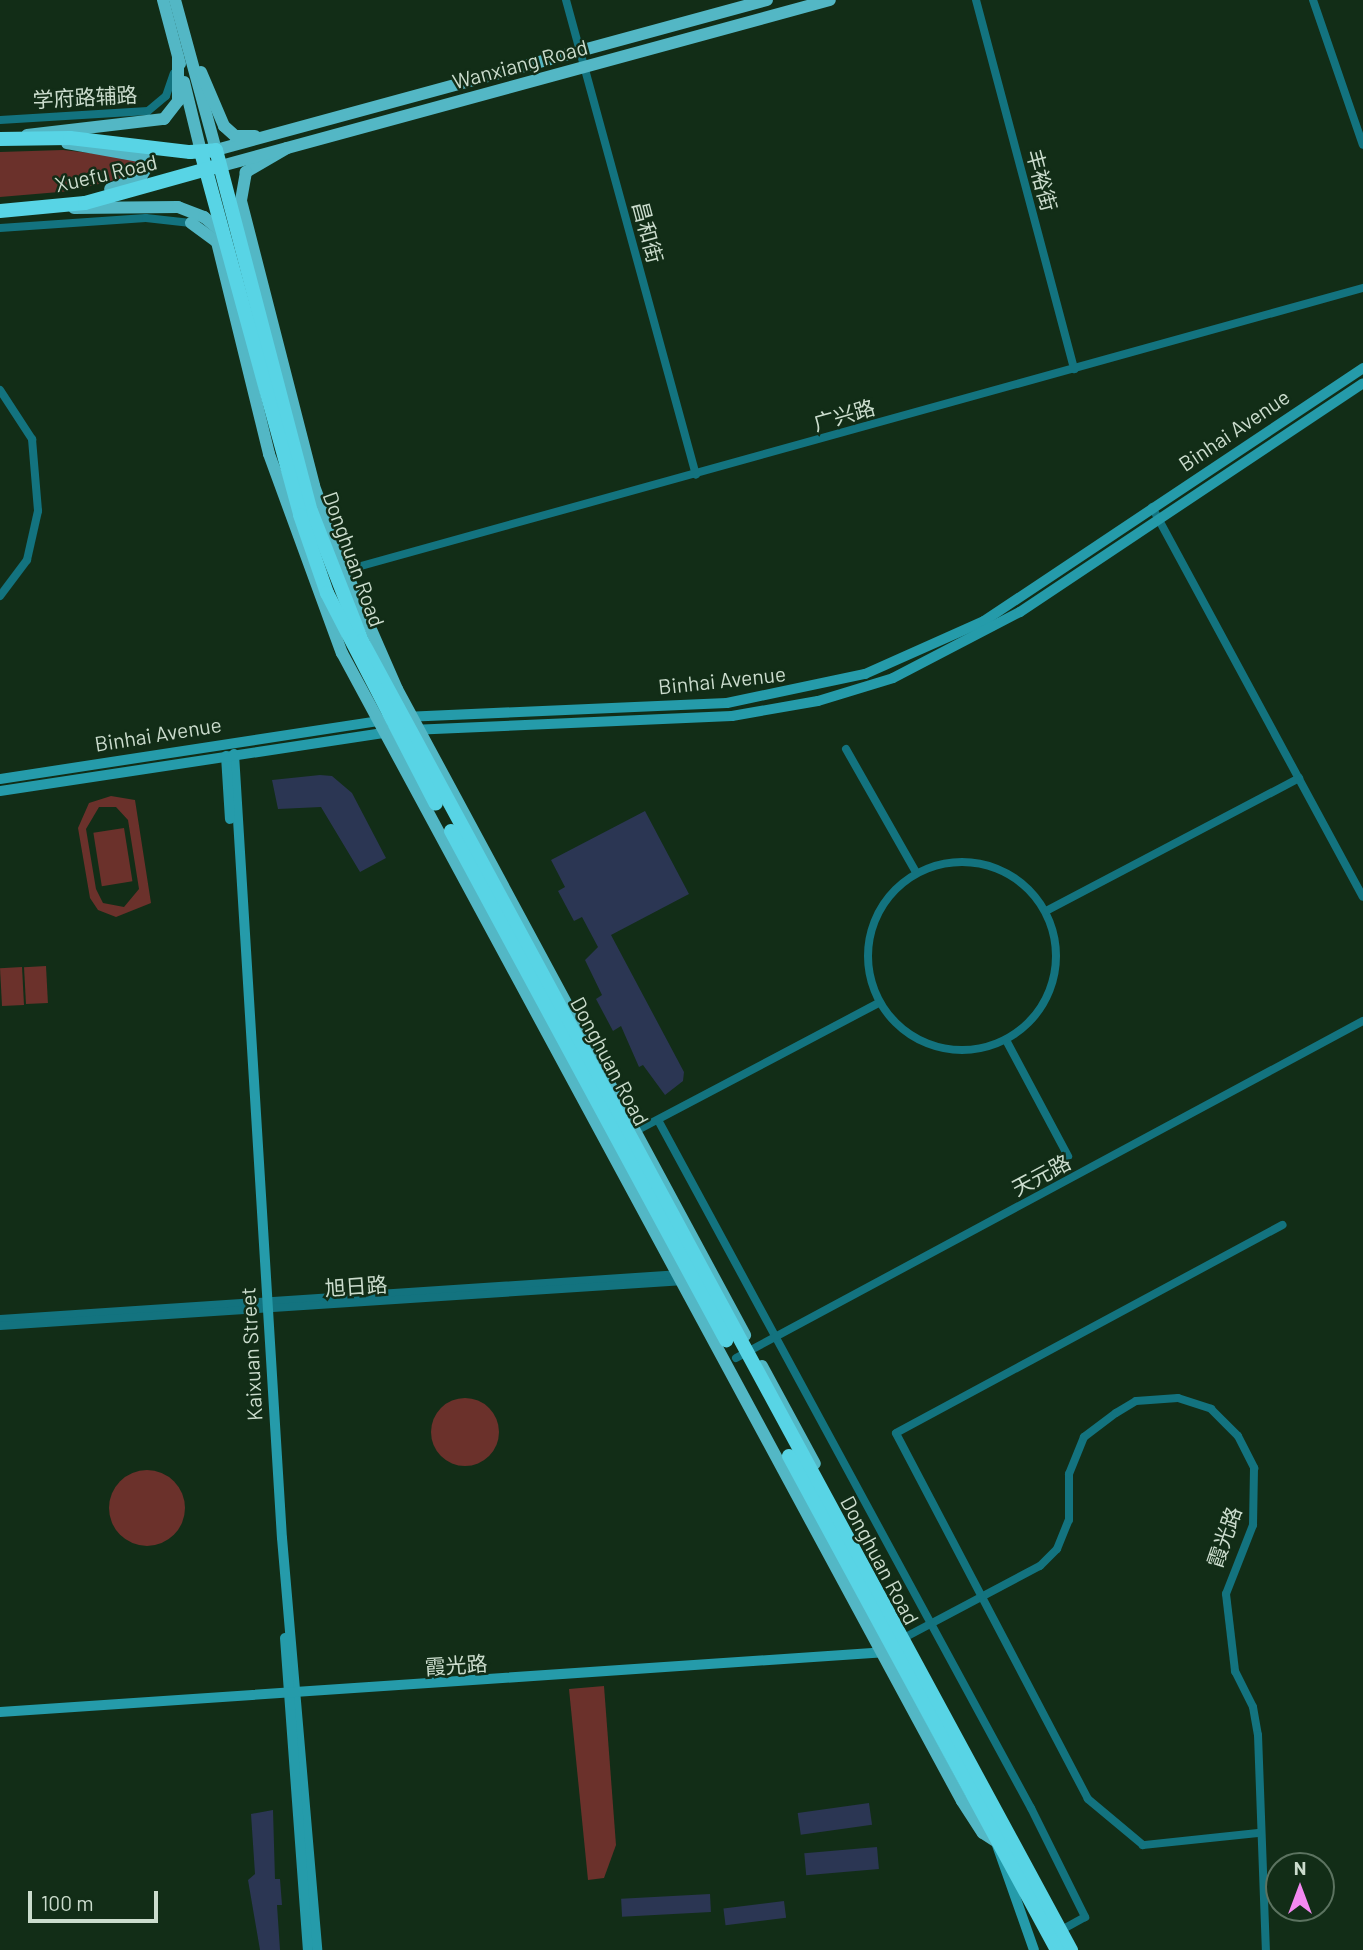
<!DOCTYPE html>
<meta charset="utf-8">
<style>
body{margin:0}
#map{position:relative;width:1363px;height:1950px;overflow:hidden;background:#122d17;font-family:Barlow,"Noto Sans SC",sans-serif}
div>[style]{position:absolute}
.green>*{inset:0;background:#6b312b;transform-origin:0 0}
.round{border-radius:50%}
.building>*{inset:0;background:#2b3653;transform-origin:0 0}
.street>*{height:8px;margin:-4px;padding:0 4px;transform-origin:4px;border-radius:4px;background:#13737f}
.street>.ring{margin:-4px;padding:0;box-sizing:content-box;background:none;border:8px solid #13737f;border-radius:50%}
.secondary>*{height:10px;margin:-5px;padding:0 5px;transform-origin:5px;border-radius:5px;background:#259baa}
.primary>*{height:12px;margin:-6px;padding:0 6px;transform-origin:6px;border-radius:6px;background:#53b7c5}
.highway>*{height:14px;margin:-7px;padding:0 7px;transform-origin:7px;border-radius:7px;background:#58d4e5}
span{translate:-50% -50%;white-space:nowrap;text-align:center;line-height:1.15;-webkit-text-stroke:5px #122d17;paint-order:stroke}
.street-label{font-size:21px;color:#cbdccd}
.north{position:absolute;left:1265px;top:1852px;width:70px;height:70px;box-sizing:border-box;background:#122d17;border:2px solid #5c7360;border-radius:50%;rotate:0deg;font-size:19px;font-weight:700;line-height:28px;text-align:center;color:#cbdccd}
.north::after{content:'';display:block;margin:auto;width:24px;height:32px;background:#f389f1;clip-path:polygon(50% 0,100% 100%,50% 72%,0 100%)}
.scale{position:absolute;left:28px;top:1891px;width:130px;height:32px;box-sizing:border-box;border:4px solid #cbdccd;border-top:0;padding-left:9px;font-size:21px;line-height:24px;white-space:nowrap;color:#cbdccd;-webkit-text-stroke:5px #122d17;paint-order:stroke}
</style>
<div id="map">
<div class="green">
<i style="clip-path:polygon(63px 150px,136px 158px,142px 164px,138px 174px,71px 191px,0 197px,0 152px)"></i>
<i style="clip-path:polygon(evenodd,111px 796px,135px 800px,151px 903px,116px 917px,98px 910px,90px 898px,78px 828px,89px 803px,111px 796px,99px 807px,116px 807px,128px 820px,139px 889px,124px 907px,103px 903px,96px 889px,86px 829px,99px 807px)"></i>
<i style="left:124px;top:828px;width:54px;height:31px;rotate:81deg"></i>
<i style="left:46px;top:966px;width:37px;height:22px;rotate:87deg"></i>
<i style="left:22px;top:967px;width:38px;height:22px;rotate:87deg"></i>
<i class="round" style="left:431px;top:1398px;width:68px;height:68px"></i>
<i class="round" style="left:109px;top:1470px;width:76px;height:76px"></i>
<i style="clip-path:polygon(604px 1686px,616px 1845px,604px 1878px,588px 1880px,569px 1689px)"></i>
</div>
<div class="building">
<i style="clip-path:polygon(320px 775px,332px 776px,352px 793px,386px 858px,360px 872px,321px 807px,278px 809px,272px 780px)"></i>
<i style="clip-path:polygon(645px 811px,689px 894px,611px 935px,684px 1072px,683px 1081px,665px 1095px,643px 1065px,639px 1067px,621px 1026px,613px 1031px,596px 999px,602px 995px,585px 960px,598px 947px,582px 917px,574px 921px,558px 891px,565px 887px,551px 860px)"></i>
<i style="left:869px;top:1803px;width:22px;height:72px;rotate:82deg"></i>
<i style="clip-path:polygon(273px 1810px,275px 1879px,280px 1879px,282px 1905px,277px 1905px,280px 1950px,260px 1950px,248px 1880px,255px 1874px,251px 1814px)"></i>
<i style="left:877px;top:1847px;width:22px;height:73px;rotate:85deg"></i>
<i style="left:710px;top:1894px;width:18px;height:89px;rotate:87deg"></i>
<i style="left:784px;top:1901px;width:17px;height:61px;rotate:83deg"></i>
</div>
<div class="street">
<i style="left:566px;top:0;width:492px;rotate:74.7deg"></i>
<i style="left:976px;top:0;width:382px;rotate:75.1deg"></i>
<i style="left:1313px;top:0;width:153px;rotate:71deg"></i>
<i style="left:0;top:120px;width:148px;rotate:-3.5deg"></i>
<i style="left:148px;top:111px;width:23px;rotate:-40deg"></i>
<i style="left:166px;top:96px;width:24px;rotate:-71deg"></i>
<i style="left:0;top:228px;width:146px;rotate:-3.9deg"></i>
<i style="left:146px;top:218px;width:45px;rotate:6.3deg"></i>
<i style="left:0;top:390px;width:59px;rotate:56.9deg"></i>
<i style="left:32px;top:439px;width:72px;rotate:85.2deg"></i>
<i style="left:38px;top:511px;width:50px;rotate:102.7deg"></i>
<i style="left:27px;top:560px;width:45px;rotate:126.9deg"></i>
<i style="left:1152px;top:507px;width:443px;rotate:61.6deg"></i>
<i style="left:343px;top:571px;width:1059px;rotate:-15.51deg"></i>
<i style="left:846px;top:749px;width:142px;rotate:60.4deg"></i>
<i class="ring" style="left:868px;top:862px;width:180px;height:180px"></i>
<i style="left:1046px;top:911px;width:286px;rotate:-27.7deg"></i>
<i style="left:1006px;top:1040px;width:132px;rotate:61.9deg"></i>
<i style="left:658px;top:1120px;width:783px;rotate:61.54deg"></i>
<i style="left:1031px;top:1808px;width:122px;rotate:63.6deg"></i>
<i style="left:1085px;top:1917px;width:29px;rotate:151deg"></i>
<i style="left:632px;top:1133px;width:280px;rotate:-27.8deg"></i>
<i style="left:0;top:1319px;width:682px;rotate:-3.78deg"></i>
<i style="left:0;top:1326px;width:686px;rotate:-3.76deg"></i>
<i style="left:736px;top:1358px;width:712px;rotate:-28.26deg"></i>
<i style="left:900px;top:1640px;width:158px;rotate:-27.9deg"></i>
<i style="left:1040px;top:1566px;width:24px;rotate:-45deg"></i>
<i style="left:1057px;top:1549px;width:31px;rotate:-68deg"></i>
<i style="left:1069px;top:1520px;width:46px;rotate:-90deg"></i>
<i style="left:1069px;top:1474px;width:40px;rotate:-68deg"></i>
<i style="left:1084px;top:1437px;width:40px;rotate:-37deg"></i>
<i style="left:1116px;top:1413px;width:23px;rotate:-31deg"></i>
<i style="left:1136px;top:1401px;width:42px;rotate:-4.1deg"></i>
<i style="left:1178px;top:1398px;width:35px;rotate:18deg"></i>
<i style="left:1211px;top:1409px;width:38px;rotate:45deg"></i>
<i style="left:1238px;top:1436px;width:36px;rotate:63deg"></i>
<i style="left:1254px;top:1468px;width:57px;rotate:91deg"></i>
<i style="left:1253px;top:1525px;width:74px;rotate:111.4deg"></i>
<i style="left:1226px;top:1594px;width:78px;rotate:83.3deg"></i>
<i style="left:1235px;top:1671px;width:40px;rotate:63.4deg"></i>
<i style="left:1253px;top:1707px;width:28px;rotate:80deg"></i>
<i style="left:1258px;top:1735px;width:215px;rotate:87.9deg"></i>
<i style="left:1258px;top:1833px;width:116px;rotate:174deg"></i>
<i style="left:1143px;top:1845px;width:72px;rotate:-140.1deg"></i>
<i style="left:1088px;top:1799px;width:413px;rotate:-117.7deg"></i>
<i style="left:896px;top:1433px;width:439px;rotate:-28.3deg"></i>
</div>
<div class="secondary">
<i style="left:404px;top:717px;width:323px;rotate:-2.5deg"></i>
<i style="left:727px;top:703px;width:141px;rotate:-11.9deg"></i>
<i style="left:865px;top:674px;width:130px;rotate:-24deg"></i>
<i style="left:984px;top:621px;width:456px;rotate:-33.7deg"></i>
<i style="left:411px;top:730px;width:321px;rotate:-2.5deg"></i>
<i style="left:732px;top:716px;width:87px;rotate:-9.9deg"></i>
<i style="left:818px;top:701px;width:78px;rotate:-17deg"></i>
<i style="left:893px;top:678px;width:143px;rotate:-27.5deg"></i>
<i style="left:1020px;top:612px;width:412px;rotate:-33.7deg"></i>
<i style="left:234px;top:754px;width:785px;rotate:86.5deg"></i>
<i style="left:282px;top:1538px;width:413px;rotate:85.1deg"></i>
<i style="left:226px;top:756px;width:63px;rotate:86.4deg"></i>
<i style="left:0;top:779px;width:389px;rotate:-8.7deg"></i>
<i style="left:0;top:791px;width:396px;rotate:-8.6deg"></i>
<i style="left:285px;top:1638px;width:313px;rotate:85.8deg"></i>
<i style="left:0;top:1712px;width:889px;rotate:-3.87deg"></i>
<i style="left:997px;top:1845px;width:111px;rotate:70.6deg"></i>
</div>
<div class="primary">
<i style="left:163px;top:0;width:66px;rotate:75.1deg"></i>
<i style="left:175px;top:0;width:156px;rotate:74.7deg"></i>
<i style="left:216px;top:150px;width:571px;rotate:-15.23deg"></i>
<i style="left:201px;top:72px;width:59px;rotate:66.9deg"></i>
<i style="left:224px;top:126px;width:15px;rotate:42deg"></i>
<i style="left:235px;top:136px;width:20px"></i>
<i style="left:184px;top:82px;width:72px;rotate:76.3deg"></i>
<i style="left:27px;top:135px;width:138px;rotate:-6.7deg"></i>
<i style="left:164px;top:119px;width:23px;rotate:-52deg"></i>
<i style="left:178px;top:101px;width:44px;rotate:-90deg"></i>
<i style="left:67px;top:143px;width:78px;rotate:10.3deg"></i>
<i style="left:144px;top:157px;width:9px;rotate:63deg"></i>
<i style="left:148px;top:165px;width:14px;rotate:120deg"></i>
<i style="left:141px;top:177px;width:33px;rotate:159deg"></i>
<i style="left:287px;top:148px;width:48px;rotate:149.7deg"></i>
<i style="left:246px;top:172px;width:29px;rotate:100deg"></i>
<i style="left:241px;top:201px;width:294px;rotate:75.6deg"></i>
<i style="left:314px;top:486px;width:90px;rotate:69.7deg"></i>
<i style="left:345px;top:570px;width:130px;rotate:66.4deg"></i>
<i style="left:397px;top:689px;width:734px;rotate:61.69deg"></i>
<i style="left:221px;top:166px;width:631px;rotate:-15.25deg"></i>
<i style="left:74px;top:208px;width:104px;rotate:-0.6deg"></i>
<i style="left:178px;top:207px;width:28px;rotate:21deg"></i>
<i style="left:204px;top:217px;width:25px;rotate:40deg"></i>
<i style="left:191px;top:223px;width:32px;rotate:36deg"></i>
<i style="left:217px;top:242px;width:218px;rotate:76.2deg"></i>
<i style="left:269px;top:454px;width:212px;rotate:69.9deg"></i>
<i style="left:342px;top:653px;width:1305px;rotate:61.63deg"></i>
<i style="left:962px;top:1801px;width:38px;rotate:57deg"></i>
<i style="left:983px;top:1833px;width:17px;rotate:33deg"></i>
<i style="left:762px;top:1366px;width:111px;rotate:61.6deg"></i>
</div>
<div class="highway">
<i style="left:0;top:139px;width:70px;rotate:-0.8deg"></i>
<i style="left:70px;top:138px;width:121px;rotate:6.7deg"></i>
<i style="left:190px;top:152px;width:26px;rotate:-4deg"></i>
<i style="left:216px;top:150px;width:373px;rotate:75.3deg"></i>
<i style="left:311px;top:511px;width:140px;rotate:68.6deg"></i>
<i style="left:362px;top:641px;width:1489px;rotate:61.56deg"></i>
<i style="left:201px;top:152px;width:376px;rotate:74.7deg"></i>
<i style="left:300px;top:515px;width:83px;rotate:70.9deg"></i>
<i style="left:327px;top:593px;width:237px;rotate:62.7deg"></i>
<i style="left:0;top:211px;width:85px;rotate:-5.4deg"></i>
<i style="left:85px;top:203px;width:134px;rotate:-15.6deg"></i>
<i style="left:451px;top:831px;width:579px;rotate:61.62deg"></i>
<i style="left:789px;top:1456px;width:562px;rotate:61.52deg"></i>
</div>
<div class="street-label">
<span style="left:520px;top:64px;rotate:-15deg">Wanxiang Road</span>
<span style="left:85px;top:97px;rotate:-3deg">学府路辅路</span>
<span style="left:106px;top:173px;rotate:-13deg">Xuefu Road</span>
<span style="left:1042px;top:180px;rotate:75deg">丰裕街</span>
<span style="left:648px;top:232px;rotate:75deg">昌和街</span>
<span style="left:844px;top:415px;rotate:-16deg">广兴路</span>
<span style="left:1234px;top:430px;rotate:-34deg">Binhai Avenue</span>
<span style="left:354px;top:559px;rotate:70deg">Donghuan Road</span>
<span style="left:722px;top:680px;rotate:-6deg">Binhai Avenue</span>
<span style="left:158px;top:734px;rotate:-9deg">Binhai Avenue</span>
<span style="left:610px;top:1061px;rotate:62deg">Donghuan Road</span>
<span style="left:1041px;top:1175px;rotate:-28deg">天元路</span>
<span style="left:356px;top:1286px;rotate:-4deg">旭日路</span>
<span style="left:251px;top:1354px;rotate:-93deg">Kaixuan Street</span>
<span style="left:1224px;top:1537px;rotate:-71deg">霞光路</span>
<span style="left:880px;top:1560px;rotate:62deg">Donghuan Road</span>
<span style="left:456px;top:1665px;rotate:-4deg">霞光路</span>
</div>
<div class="north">N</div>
<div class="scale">100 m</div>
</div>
